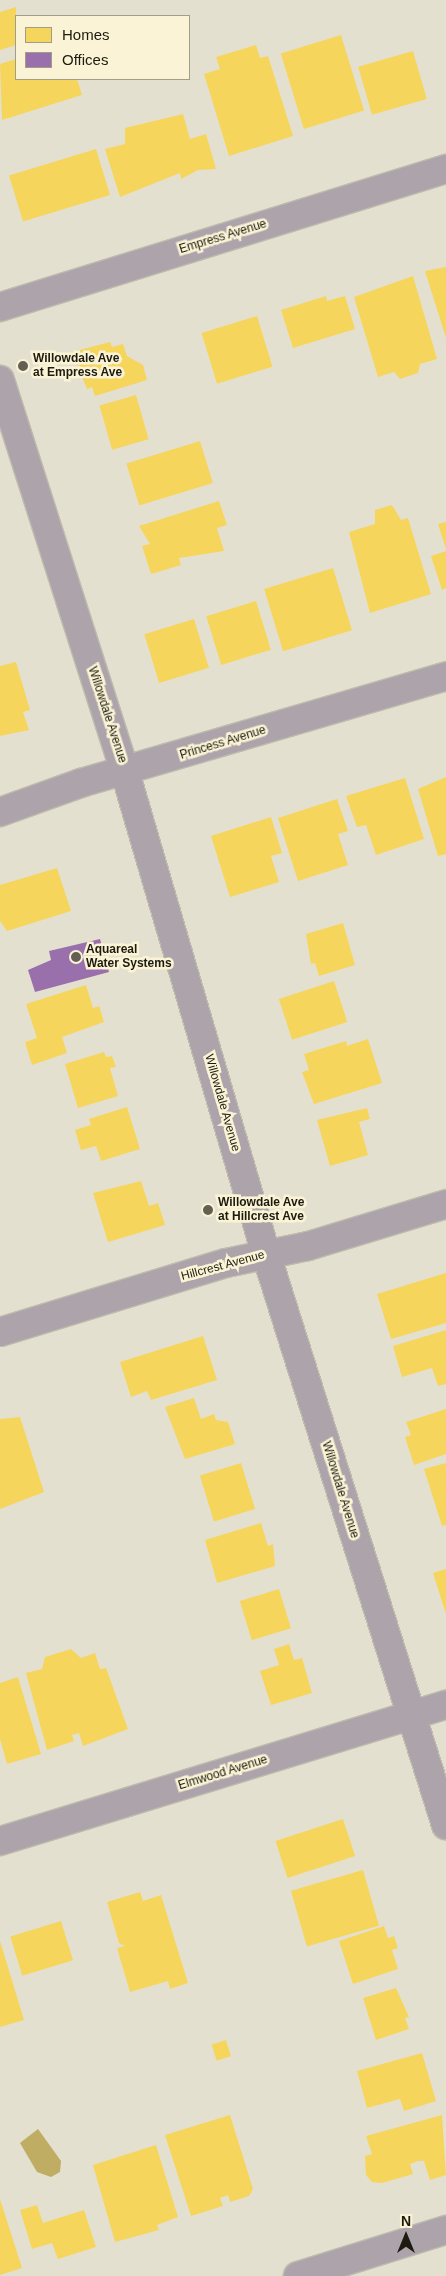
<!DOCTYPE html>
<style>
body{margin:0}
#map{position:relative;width:446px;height:2276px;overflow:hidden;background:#e4e0d0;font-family:Helvetica,sans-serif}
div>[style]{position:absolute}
.water>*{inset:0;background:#bead62}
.homes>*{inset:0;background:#f6d55c;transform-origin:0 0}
.offices>*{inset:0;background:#9970ab}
.roads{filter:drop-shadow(1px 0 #bfbcaf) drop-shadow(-1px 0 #bfbcaf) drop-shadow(0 1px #bfbcaf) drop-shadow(0 -1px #bfbcaf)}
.minor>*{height:28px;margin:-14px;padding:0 14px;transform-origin:14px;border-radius:14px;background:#ada4ab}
.tertiary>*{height:28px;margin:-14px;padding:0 14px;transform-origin:14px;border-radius:14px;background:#ada4ab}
.dots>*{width:14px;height:14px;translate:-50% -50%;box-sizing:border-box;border:2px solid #faf3d5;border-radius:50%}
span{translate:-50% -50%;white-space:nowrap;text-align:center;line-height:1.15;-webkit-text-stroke:5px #faf3d5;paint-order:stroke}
.street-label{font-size:12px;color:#1d1b10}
.poi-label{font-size:12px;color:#1d1b10;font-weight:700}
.left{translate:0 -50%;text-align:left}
.legend{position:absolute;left:15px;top:15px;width:175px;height:65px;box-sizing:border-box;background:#faf3d5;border:1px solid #a29d86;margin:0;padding:6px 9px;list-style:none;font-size:15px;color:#1d1b10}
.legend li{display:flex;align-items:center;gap:10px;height:25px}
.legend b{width:25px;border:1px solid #a29d86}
.north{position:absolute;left:381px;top:2211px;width:50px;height:50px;-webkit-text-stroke:4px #faf3d5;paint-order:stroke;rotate:0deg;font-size:14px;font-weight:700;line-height:20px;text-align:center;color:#1d1b10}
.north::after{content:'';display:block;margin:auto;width:18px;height:22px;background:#1d1b10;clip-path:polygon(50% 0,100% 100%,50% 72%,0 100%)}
</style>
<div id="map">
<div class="water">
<i style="clip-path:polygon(38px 2129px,61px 2161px,60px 2172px,51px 2177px,37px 2172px,20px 2143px)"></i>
</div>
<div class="homes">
<i style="clip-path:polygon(16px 7px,16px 45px,0 50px,0 12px)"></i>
<i style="left:341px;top:35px;width:79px;height:63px;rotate:73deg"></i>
<i style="clip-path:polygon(256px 45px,260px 58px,268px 56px,293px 136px,229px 156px,204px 74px,220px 69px,216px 57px)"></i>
<i style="left:413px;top:51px;width:50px;height:57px;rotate:74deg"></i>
<i style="clip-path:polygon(16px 59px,16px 79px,77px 79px,82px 95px,2px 120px,0 64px)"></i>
<i style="clip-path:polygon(183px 114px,190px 139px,206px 134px,216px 169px,198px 170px,181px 179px,180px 173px,120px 197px,105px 149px,125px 144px,125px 128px)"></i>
<i style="left:96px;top:149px;width:48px;height:91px;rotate:73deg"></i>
<i style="clip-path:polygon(446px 267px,446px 338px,425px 271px)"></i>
<i style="clip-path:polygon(413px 276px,437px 359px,420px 364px,418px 373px,400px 379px,394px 372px,378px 377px,354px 297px)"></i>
<i style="clip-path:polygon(326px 296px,327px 301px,345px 296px,355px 329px,293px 348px,281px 310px)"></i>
<i style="left:257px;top:316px;width:53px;height:58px;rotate:73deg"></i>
<i style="clip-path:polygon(110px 342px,112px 347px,123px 344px,127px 356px,143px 365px,147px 380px,95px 396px,92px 387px,87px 389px,72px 352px)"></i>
<i style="left:136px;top:395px;width:46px;height:38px;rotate:74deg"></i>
<i style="left:200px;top:441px;width:44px;height:77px;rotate:73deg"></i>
<i style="clip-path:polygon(219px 501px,227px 525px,217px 528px,224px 551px,179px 558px,181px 565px,151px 574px,142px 546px,150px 544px,139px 526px)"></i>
<i style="clip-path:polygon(392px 505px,401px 520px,408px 518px,431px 594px,370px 613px,349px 532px,375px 524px,375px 510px)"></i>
<i style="clip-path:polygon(446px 522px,446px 549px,438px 524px)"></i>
<i style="clip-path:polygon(446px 551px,446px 588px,442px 590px,431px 556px)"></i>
<i style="left:333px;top:568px;width:65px;height:72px;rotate:73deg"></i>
<i style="left:256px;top:601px;width:51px;height:52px;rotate:73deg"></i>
<i style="left:194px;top:619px;width:51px;height:52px;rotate:73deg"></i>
<i style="clip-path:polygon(16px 662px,30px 710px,23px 712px,29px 730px,0 736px,0 666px)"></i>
<i style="clip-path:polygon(446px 777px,446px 854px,438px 856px,418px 789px)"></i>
<i style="clip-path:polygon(405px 778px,424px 839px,376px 855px,366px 825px,357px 827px,346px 796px)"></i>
<i style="clip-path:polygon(337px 799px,348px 831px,338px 834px,348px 865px,298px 881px,278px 818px)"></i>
<i style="clip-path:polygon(271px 817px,282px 853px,271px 856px,279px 882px,230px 897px,211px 836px)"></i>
<i style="clip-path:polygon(57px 868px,71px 911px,7px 931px,0 921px,0 885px)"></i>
<i style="clip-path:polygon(343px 923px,355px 965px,319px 976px,315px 963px,311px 964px,306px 934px)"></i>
<i style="left:334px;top:981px;width:43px;height:58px;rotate:72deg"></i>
<i style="clip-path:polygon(86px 985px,93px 1008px,99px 1006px,104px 1022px,62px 1037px,67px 1053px,32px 1065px,25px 1042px,37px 1038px,26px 1004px)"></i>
<i style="clip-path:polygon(368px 1039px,382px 1083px,314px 1104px,302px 1072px,309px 1070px,304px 1054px,346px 1041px,347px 1046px)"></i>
<i style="clip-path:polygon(104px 1052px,106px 1057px,112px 1056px,116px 1067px,110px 1068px,118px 1096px,78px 1108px,65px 1064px)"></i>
<i style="clip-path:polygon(127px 1107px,140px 1149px,101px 1161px,96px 1146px,81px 1150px,75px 1130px,91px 1125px,89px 1119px)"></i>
<i style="clip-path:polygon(367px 1108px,370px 1119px,359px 1122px,368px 1155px,330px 1166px,317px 1120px)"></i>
<i style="clip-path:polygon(141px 1181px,149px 1206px,158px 1203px,165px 1225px,108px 1242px,93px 1193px)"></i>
<i style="clip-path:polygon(446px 1273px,446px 1323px,391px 1339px,377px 1294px)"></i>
<i style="clip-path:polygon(446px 1330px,446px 1384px,438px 1386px,432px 1368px,402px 1377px,393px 1346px)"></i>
<i style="clip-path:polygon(203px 1336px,217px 1380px,151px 1400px,147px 1391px,131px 1397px,120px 1362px)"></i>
<i style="clip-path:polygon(194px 1398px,201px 1419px,214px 1414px,216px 1420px,228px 1422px,235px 1444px,185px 1459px,165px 1407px)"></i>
<i style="clip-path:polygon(446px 1409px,446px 1454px,414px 1465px,405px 1437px,411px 1435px,406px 1422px)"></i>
<i style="clip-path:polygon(20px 1417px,44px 1492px,0 1509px,0 1419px)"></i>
<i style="left:241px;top:1463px;width:48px;height:43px;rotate:73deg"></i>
<i style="clip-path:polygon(446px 1463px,446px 1525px,442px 1526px,424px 1469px)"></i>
<i style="clip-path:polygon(261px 1523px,268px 1546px,273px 1544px,275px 1566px,217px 1583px,205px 1540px)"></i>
<i style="clip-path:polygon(446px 1569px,446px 1614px,433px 1573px)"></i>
<i style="left:279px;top:1589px;width:41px;height:41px;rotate:73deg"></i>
<i style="clip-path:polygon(289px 1644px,294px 1660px,302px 1658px,312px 1693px,271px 1705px,260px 1671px,279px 1665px,274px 1649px)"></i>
<i style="clip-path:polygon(71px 1649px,81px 1658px,95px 1653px,100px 1669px,106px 1668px,128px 1729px,83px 1746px,79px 1733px,72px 1735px,74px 1741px,47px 1750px,26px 1673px,42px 1669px,45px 1657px)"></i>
<i style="clip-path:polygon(18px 1677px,41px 1754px,7px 1764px,0 1739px,0 1683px)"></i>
<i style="left:343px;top:1819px;width:39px;height:71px;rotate:72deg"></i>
<i style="left:363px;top:1870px;width:58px;height:75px;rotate:74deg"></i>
<i style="clip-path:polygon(140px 1892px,143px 1901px,161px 1895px,188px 1983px,170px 1989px,168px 1981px,130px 1992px,117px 1948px,125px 1946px,119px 1943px,107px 1902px)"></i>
<i style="left:61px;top:1921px;width:41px;height:53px;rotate:73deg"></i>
<i style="clip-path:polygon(384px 1926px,388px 1938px,394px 1936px,398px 1948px,392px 1950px,398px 1969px,353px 1984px,339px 1941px)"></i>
<i style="clip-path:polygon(0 1941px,24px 2020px,0 2027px)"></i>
<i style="clip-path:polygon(396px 1988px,409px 2017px,405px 2018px,409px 2029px,376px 2040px,363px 1998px)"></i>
<i style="left:226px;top:2040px;width:17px;height:15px;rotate:73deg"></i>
<i style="clip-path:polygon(422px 2053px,436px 2101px,404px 2111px,400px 2099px,367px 2108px,357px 2071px)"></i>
<i style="clip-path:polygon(230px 2115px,253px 2189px,249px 2196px,230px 2202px,228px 2195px,220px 2198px,223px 2206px,191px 2216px,165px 2135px)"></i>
<i style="clip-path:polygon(442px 2115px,446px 2175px,430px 2180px,424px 2161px,418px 2161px,410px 2164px,413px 2174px,382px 2183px,372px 2182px,366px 2175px,365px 2156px,372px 2154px,366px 2136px)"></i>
<i style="clip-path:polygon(156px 2145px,178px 2217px,157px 2225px,159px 2230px,115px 2242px,93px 2165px)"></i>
<i style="clip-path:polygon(0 2199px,22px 2268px,0 2275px)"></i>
<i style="clip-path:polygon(37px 2205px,43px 2223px,84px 2210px,96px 2247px,58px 2259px,52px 2243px,32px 2249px,20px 2210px)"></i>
</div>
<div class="offices">
<i style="clip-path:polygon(100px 939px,109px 972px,35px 992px,28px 970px,51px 960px,49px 951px)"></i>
</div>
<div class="roads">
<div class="minor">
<i style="left:0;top:812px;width:86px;rotate:-19.7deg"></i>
<i style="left:81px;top:783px;width:380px;rotate:-16.3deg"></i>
<i style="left:0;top:1332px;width:236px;rotate:-17deg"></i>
<i style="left:226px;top:1263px;width:84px;rotate:-11.7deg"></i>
<i style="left:308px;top:1246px;width:144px;rotate:-16.9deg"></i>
<i style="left:0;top:1841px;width:466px;rotate:-17deg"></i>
<i style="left:298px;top:2276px;width:155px;rotate:-17.3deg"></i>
</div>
<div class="tertiary">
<i style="left:0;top:307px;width:467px;rotate:-17.2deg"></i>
<i style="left:0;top:380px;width:411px;rotate:72.3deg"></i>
<i style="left:125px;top:772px;width:502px;rotate:73.69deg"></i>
<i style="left:266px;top:1254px;width:599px;rotate:72.5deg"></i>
</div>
</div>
<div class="dots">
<i style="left:23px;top:366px;background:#636053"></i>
<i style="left:76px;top:957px;background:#636053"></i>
<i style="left:208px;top:1210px;background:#636053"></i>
</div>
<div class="street-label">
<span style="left:223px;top:237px;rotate:-17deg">Empress Avenue</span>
<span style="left:107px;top:715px;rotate:72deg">Willowdale Avenue</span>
<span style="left:223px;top:743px;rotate:-17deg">Princess Avenue</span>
<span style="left:222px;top:1103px;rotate:74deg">Willowdale Avenue</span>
<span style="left:223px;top:1266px;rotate:-15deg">Hillcrest Avenue</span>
<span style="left:340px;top:1490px;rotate:73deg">Willowdale Avenue</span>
<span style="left:223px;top:1773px;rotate:-17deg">Elmwood Avenue</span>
</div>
<div class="poi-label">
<span class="left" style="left:33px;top:366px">Willowdale Ave<br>at Empress Ave</span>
<span class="left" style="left:86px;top:957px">Aquareal<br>Water Systems</span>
<span class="left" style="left:218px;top:1210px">Willowdale Ave<br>at Hillcrest Ave</span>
</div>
<ul class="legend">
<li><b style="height:14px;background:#f6d55c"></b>Homes</li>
<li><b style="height:14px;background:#9970ab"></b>Offices</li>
</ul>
<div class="north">N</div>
</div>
